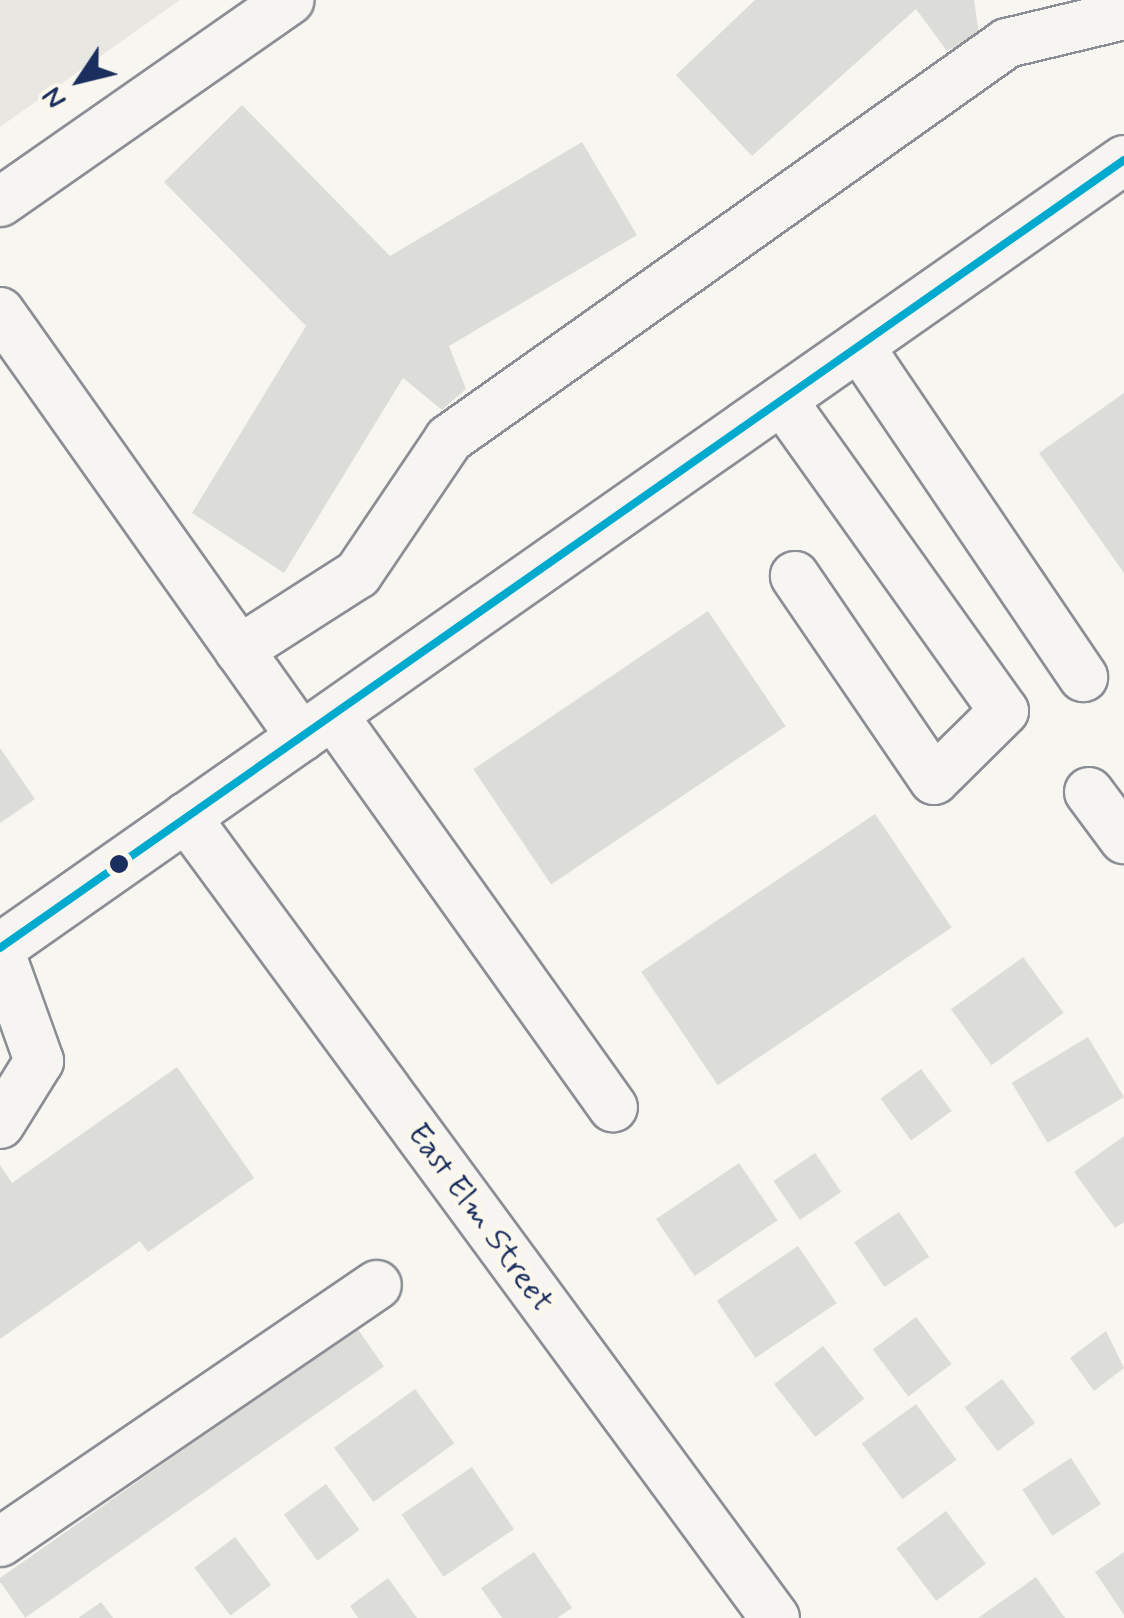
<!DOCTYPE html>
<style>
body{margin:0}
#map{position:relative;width:1124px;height:1618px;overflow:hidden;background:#f8f6f0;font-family:Mynerve,sans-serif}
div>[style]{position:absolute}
.green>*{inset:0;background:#e8e7e2}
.building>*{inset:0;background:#dcdcd9;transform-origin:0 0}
.roads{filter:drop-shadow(2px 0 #8b8e94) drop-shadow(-2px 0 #8b8e94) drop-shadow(0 2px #8b8e94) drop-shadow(0 -2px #8b8e94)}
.minor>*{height:48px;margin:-24px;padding:0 24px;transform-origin:24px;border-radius:24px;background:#f6f5f1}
.bus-1>*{height:8px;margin:-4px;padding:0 4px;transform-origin:4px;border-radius:4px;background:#00a9ce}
.dots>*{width:28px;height:28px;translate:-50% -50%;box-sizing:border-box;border:5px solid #fbf7ec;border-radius:50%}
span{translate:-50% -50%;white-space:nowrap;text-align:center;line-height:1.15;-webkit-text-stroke:10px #fbf7ec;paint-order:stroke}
.street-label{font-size:32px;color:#1b2f5e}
.north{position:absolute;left:30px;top:30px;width:100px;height:100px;-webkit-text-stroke:8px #fbf7ec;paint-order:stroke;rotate:235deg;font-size:28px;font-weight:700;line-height:40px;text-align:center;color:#1b2f5e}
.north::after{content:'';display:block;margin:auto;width:35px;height:45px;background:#1b2f5e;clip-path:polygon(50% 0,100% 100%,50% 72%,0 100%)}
</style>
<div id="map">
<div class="green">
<i style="clip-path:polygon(0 0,180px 0,0 127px)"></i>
</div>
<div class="building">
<i style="clip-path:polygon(755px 0,974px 0,979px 34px,947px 51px,916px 9px,752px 156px,676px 75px)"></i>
<i style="clip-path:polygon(242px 105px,390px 256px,582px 142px,637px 235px,449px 346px,466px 389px,442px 410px,403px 378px,284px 573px,192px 513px,306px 326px,164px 182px)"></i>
<i style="clip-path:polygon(1124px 393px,1124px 573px,1039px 453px)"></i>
<i style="left:708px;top:611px;width:139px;height:283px;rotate:56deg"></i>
<i style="clip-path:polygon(0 748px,35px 799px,0 823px)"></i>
<i style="left:875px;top:814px;width:137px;height:282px;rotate:56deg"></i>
<i style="left:1023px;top:957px;width:69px;height:89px;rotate:54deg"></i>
<i style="left:1088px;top:1037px;width:70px;height:89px;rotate:59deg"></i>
<i style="clip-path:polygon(177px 1067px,254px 1178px,148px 1252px,140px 1241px,0 1339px,0 1165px,12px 1183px)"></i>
<i style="left:921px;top:1069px;width:52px;height:50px;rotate:54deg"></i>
<i style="clip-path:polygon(1124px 1136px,1124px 1222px,1115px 1228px,1074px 1172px)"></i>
<i style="left:815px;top:1153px;width:47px;height:50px;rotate:56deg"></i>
<i style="left:739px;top:1163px;width:69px;height:100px;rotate:56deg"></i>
<i style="left:899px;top:1212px;width:54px;height:54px;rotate:56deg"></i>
<i style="left:798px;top:1246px;width:69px;height:98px;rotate:56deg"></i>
<i style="left:916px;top:1317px;width:59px;height:54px;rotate:53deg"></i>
<i style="left:357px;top:1328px;width:47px;height:438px;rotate:55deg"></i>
<i style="clip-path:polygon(1106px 1331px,1124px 1368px,1094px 1391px,1070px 1358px)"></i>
<i style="left:823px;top:1346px;width:67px;height:62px;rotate:52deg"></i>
<i style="left:1002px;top:1379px;width:55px;height:47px;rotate:53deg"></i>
<i style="left:415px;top:1389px;width:67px;height:100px;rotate:54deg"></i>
<i style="left:916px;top:1404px;width:69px;height:67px;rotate:54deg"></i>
<i style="left:1071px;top:1458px;width:55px;height:58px;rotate:57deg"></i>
<i style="left:472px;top:1467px;width:75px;height:85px;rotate:56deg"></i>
<i style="left:326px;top:1484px;width:57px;height:52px;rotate:54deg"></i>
<i style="left:946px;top:1511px;width:66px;height:62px;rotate:53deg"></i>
<i style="left:235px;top:1537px;width:60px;height:51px;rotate:53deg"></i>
<i style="clip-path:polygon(534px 1552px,572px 1608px,557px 1618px,502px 1618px,481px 1588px)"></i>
<i style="clip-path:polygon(1124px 1552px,1124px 1615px,1095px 1572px)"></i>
<i style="clip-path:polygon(1036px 1577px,1065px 1618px,978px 1618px)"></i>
<i style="clip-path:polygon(388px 1578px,417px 1618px,358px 1618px,350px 1606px)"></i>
<i style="clip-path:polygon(101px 1602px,113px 1618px,78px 1618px)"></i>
</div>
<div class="roads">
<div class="minor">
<i style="left:0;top:202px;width:353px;rotate:-34.9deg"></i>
<i style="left:0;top:312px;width:521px;rotate:54.69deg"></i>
<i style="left:859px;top:346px;width:400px;rotate:55.9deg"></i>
<i style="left:782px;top:400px;width:382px;rotate:54.5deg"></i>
<i style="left:1004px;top:711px;width:98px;rotate:135.4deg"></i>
<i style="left:934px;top:780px;width:247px;rotate:-124.3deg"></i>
<i style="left:239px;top:650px;width:141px;rotate:-32.6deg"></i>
<i style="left:358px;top:574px;width:163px;rotate:-56deg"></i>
<i style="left:449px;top:439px;width:684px;rotate:-35.36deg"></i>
<i style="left:1007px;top:43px;width:120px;rotate:-13.5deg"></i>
<i style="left:333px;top:715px;width:482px;rotate:54.5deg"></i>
<i style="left:1089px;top:792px;width:59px;rotate:53.3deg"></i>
<i style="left:186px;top:817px;width:994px;rotate:53.67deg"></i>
<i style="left:0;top:948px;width:1373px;rotate:-35.03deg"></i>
<i style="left:0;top:952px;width:116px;rotate:70.3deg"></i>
<i style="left:39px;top:1061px;width:74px;rotate:121.8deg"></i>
<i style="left:0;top:1542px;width:456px;rotate:-34.3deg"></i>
</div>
</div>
<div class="bus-1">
<i style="left:0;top:948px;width:1373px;rotate:-35.03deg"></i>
</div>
<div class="dots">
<i style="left:119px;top:864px;background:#1b2f5e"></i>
</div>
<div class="street-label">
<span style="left:480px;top:1218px;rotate:54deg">East Elm Street</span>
</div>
<div class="north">N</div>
</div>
